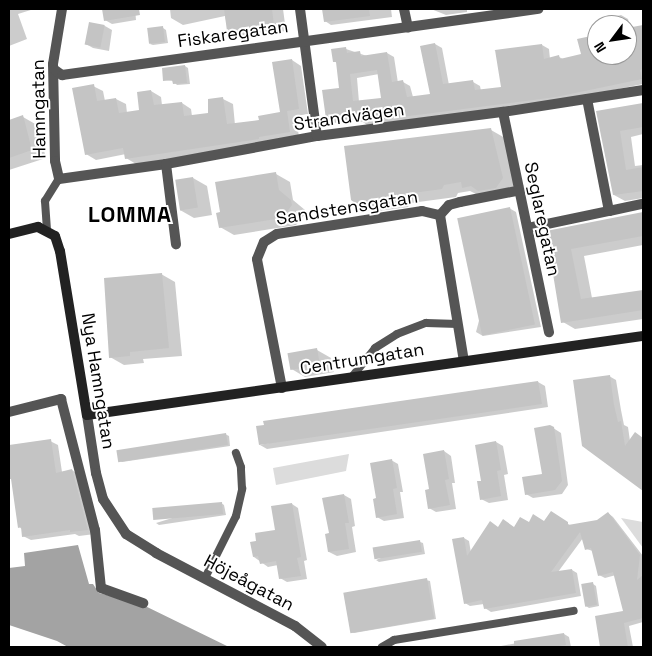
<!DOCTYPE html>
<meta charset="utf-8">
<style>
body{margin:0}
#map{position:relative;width:652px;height:656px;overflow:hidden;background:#fff;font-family:"Space Grotesk",sans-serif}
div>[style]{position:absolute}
.green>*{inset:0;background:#dcdcdc}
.water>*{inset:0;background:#a3a3a3}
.shadow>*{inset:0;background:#0003}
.building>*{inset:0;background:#c4c4c4;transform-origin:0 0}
.lane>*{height:8px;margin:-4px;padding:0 4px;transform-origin:4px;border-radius:4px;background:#555}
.street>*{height:10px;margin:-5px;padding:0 5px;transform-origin:5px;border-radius:5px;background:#555}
.secondary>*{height:10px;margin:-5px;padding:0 5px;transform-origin:5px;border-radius:5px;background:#222}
span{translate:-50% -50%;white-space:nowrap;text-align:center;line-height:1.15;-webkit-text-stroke:4px #fff;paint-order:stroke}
.street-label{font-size:18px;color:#000}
.district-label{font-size:22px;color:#000;font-weight:700;letter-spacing:1px}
.frame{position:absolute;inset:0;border:10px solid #000;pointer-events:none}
.north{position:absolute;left:587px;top:15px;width:50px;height:50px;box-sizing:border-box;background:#fff;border:1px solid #999;border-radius:50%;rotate:239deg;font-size:14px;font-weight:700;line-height:20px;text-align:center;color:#000}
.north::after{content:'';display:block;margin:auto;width:18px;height:22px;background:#000;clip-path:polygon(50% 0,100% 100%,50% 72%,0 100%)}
</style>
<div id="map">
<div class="green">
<i style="clip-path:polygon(349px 454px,346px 471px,276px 485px,273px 468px)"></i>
<i style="clip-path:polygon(621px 518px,643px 522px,643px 548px)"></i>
</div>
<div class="water">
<i style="clip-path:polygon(78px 545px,89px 584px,93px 584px,99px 593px,141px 604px,229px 647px,68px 647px,57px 641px,9px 625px,9px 568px,25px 566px,24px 553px)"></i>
</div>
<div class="shadow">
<i style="clip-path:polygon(9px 9px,34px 9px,18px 14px,27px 39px,9px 46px)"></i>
<i style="clip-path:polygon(104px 9px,135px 9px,136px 20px,112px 24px,105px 20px)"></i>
<i style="clip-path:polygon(170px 9px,283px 9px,286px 31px,241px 37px,228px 30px,225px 16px,183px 25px,171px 18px)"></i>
<i style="clip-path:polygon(324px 9px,391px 9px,392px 17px,331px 25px,325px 21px)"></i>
<i style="clip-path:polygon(431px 9px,467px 9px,467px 12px,446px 15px)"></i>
<i style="clip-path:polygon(evenodd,621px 15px,628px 19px,631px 29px,643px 26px,643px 84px,564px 100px,367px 125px,359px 119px,334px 123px,327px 119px,340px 89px,337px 63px,334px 61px,346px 49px,367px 56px,387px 53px,394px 57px,398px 83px,403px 82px,410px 86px,413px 97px,431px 95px,435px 44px,442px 48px,449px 85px,473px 82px,480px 86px,481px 91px,502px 88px,542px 45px,549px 49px,550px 59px,559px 57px,563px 59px,582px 55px,579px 40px,597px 36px,597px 55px,627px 55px,627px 25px,604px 25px,603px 20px,621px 15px,379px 74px,383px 99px,359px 102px,357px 78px,379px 74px)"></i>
<i style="clip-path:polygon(90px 24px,105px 26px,112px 30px,109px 51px,93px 48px,86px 44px)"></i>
<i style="clip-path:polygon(163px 28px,166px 30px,168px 43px,153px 45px,150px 44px)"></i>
<i style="clip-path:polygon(292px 60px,301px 66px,308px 114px,296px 116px,299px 137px,268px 144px,136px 164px,126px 158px,126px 154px,96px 160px,86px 154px,93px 86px,103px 91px,105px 101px,116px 99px,126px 104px,127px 113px,141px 111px,151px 91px,161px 97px,162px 105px,182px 103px,191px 109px,192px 116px,209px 114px,223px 99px,233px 104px,235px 125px,260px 121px,281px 113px)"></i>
<i style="clip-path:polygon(185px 66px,188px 68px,190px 84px,177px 85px,173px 81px,164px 80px)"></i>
<i style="clip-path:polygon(643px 104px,643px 134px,631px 137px,635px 166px,643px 165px,643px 198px,625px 201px,614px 195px,598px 112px)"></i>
<i style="clip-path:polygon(23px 117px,37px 125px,46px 158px,9px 170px,9px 118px,10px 121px)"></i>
<i style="clip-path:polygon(491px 130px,505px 138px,517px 186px,478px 195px,470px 191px,458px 193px,456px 197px,411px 203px,408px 207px,371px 212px,356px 203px)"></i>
<i style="clip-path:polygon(276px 174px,290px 182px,293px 200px,305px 210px,306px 213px,296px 225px,234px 235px,220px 227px)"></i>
<i style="clip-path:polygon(193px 178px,207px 186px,212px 215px,194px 218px,180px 210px)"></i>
<i style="clip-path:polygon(509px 208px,516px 212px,541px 327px,483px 336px,476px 332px)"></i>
<i style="clip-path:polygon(643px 215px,643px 245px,584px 256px,592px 298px,643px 291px,643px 319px,575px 329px,563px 322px,548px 232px)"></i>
<i style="clip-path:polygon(161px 274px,175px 282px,182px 356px,143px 359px,144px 363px,124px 365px,110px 357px)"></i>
<i style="clip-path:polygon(317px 350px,331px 358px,334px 372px,305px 377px,290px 368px)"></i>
<i style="clip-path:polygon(609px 376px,616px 380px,621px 410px,624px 425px,628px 427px,630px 441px,635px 434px,643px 439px,643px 489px,584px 445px)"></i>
<i style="clip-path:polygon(538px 382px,545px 386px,548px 407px,267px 449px,260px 445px)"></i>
<i style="clip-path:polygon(550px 426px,561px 433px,568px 485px,562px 494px,533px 498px,526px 494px,543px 475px)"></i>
<i style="clip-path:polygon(225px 434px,229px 436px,230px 446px,122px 462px,119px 460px)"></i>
<i style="clip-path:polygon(50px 441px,58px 445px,62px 472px,72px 470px,79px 475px,95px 534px,79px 536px,75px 534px,31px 540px,23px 536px,22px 529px,19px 527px,9px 447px)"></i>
<i style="clip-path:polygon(496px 442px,503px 446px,508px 474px,504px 475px,508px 500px,489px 503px,481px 499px,482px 482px)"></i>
<i style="clip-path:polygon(444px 451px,451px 456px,455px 483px,452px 483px,456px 509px,436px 512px,429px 508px,430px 490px)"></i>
<i style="clip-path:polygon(391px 460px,398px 464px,403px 492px,400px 492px,404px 518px,384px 521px,377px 517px,378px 499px)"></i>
<i style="clip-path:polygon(344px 495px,351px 499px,355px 526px,352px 527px,356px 552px,337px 556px,329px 552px,330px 534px)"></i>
<i style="clip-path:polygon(221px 503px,224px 505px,226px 515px,159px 525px,156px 523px)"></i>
<i style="clip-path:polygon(292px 504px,298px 508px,307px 560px,304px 561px,307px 579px,287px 582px,280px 578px,278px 565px,268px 567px,254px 557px,257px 542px,276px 531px)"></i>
<i style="clip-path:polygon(608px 513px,613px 517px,643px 556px,643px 622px,629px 626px,633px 647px,601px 647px,597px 617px,625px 612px,616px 575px,605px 578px,599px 575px,593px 551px,586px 549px,583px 538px,558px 572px,572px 570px,577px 573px,581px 596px,491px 612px,485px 608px,484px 604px,470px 606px,465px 603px,464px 538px,469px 541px,471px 553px,499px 528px,515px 528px,529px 523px,545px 523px,557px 516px,571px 526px,598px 521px)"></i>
<i style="clip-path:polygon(420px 542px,423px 543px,425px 554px,379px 562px,376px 560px)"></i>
<i style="clip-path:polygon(426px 580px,430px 581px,436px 619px,354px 633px,351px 632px)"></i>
<i style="clip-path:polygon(593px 584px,596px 586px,599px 606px,589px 608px,586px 606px)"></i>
<i style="clip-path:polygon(564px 634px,569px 637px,571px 647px,496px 647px)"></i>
</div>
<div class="building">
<i style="clip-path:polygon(102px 9px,139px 9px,140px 15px,104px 21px)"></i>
<i style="clip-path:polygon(224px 9px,272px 9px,274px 25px,227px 31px)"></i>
<i style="clip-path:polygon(322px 9px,369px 9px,370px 16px,324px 22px)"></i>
<i style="left:89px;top:22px;width:16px;height:23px;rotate:11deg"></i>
<i style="clip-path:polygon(evenodd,643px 25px,643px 69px,640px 70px,642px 79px,556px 97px,425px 114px,358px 122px,358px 115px,326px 119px,322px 90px,339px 88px,336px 62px,333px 62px,331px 49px,346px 47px,347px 53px,360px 51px,361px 56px,387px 52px,392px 82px,403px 80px,407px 97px,430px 94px,420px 46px,435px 43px,443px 84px,473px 80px,475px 90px,501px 87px,495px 50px,542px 44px,544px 59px,559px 55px,560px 59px,581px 54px,577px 39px,591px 36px,595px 55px,627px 55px,627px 28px,643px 25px,377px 70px,381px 98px,353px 101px,350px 74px,377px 70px)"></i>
<i style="left:163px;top:26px;width:16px;height:16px;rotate:83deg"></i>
<i style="clip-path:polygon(292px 59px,299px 109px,287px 111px,290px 132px,259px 137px,259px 139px,125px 159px,123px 148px,85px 155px,72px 88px,94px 84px,97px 101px,116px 98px,119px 113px,139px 110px,137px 92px,151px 90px,154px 105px,182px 102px,184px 116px,208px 113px,208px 99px,223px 97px,227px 124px,259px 120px,258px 116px,280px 112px,272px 62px)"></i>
<i style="clip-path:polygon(185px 65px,187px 83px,173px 84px,172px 80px,163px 81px,162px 68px)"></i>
<i style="clip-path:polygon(643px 103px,643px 127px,620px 131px,626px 170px,643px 167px,643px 191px,613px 195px,596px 111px)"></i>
<i style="clip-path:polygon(23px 115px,32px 150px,9px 158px,9px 120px)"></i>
<i style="clip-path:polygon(491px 128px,503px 178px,496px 188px,478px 191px,471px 186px,462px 188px,461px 182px,444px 185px,442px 189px,397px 195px,394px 200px,356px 204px,351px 200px,344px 146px)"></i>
<i style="clip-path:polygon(276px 172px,279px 190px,291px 200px,292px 205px,282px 218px,219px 228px,216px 213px,220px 212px,215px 182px)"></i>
<i style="left:193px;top:177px;width:31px;height:18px;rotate:81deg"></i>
<i style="left:510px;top:207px;width:120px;height:54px;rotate:78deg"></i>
<i style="clip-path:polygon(643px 212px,643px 236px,571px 249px,581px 299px,643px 290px,643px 310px,561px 323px,546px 231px)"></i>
<i style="clip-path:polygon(162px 273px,169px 348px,130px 352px,130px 356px,109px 358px,104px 278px)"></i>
<i style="left:317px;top:348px;width:17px;height:30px;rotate:80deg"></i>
<i style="clip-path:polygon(610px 375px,614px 405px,618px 422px,621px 421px,625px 446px,635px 432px,643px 438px,643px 491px,582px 446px,573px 380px)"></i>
<i style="clip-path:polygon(538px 381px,542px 404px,259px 445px,256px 426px,264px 425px,263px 421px)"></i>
<i style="clip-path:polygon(550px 425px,554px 427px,562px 481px,555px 490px,525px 495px,522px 477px,542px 474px,534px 428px)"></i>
<i style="left:226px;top:433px;width:12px;height:111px;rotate:81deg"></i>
<i style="clip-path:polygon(51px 439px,56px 473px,72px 469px,88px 530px,70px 532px,70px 530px,22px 537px,21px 527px,18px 528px,11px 479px,9px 479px,9px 445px)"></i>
<i style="clip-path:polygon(496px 441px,501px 470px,497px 471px,501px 496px,480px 500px,477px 481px,481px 481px,475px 445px)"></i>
<i style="clip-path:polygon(444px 450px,449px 479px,445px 480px,450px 505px,428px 509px,425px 490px,429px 489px,423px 454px)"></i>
<i style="clip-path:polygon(392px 459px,397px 488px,393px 489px,397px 514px,376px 518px,373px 499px,376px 498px,370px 463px)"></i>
<i style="clip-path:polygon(344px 494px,349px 523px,345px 523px,349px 549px,328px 552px,325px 534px,329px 533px,322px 498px)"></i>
<i style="left:222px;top:502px;width:12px;height:70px;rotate:85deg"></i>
<i style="clip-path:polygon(292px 503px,301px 557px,297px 558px,301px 576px,279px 579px,276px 561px,260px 564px,258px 556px,253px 557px,250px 542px,256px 541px,255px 533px,275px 530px,271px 506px)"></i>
<i style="clip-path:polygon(551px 511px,568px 522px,568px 525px,597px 520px,608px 512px,640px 555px,637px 580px,643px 575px,643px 618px,624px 623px,628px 647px,600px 647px,595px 616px,623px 611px,613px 572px,598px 576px,591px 548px,585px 550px,580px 532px,551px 572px,572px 569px,576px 593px,484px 609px,482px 600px,464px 604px,452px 539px,464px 537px,467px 556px,490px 521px,498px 527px,503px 519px,514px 527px,520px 517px,529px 522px,533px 514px,544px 521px)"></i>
<i style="left:420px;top:540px;width:12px;height:48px;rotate:81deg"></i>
<i style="left:427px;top:578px;width:41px;height:85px;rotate:80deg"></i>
<i style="left:593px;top:582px;width:23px;height:12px;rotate:80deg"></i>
<i style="clip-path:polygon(564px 633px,566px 645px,551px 647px,514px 647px,514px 641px)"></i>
</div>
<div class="lane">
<i style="left:47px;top:230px;width:29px;rotate:-94deg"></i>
<i style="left:45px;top:201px;width:26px;rotate:-58deg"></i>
<i style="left:351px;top:378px;width:38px;rotate:-51deg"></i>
<i style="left:375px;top:348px;width:26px;rotate:-32deg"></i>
<i style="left:397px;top:334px;width:31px;rotate:-21deg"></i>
<i style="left:426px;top:323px;width:32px;rotate:2deg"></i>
<i style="left:205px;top:578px;width:69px;rotate:-63.4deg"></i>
<i style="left:236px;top:516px;width:28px;rotate:-77deg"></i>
<i style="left:242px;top:489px;width:22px;rotate:-93deg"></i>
<i style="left:241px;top:467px;width:15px;rotate:-110deg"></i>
<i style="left:382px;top:647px;width:14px;rotate:-30deg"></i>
<i style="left:394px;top:640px;width:182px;rotate:-9.2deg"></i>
</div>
<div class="street">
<i style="left:62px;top:9px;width:56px;rotate:99.3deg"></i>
<i style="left:53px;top:64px;width:97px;rotate:88.8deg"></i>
<i style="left:55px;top:161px;width:18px;rotate:77deg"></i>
<i style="left:59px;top:179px;width:108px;rotate:-8deg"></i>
<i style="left:166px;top:164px;width:154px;rotate:-10.5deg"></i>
<i style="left:317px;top:136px;width:188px;rotate:-7.4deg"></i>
<i style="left:503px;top:112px;width:142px;rotate:-8.9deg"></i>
<i style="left:300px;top:9px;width:128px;rotate:82.4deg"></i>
<i style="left:404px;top:9px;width:19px;rotate:78deg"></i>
<i style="left:55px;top:70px;width:9px;rotate:36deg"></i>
<i style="left:62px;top:75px;width:481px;rotate:-7.9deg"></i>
<i style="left:503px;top:112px;width:225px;rotate:78.2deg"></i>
<i style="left:166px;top:164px;width:81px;rotate:82.9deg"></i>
<i style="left:609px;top:211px;width:35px;rotate:-12deg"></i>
<i style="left:440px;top:215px;width:13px;rotate:-48deg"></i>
<i style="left:449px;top:205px;width:11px;rotate:-15deg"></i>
<i style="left:460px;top:202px;width:62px;rotate:-11.1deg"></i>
<i style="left:528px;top:228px;width:83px;rotate:-11.9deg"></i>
<i style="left:609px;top:211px;width:114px;rotate:-101.1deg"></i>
<i style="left:282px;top:388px;width:131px;rotate:-101deg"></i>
<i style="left:257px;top:259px;width:18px;rotate:-68deg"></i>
<i style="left:264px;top:242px;width:15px;rotate:-32deg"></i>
<i style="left:277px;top:234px;width:147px;rotate:-9deg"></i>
<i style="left:422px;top:211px;width:18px;rotate:13deg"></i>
<i style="left:440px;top:215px;width:148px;rotate:80.7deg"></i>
<i style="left:9px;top:412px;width:54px;rotate:-14deg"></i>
<i style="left:61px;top:399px;width:135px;rotate:75.5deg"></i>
<i style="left:95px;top:530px;width:58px;rotate:84.1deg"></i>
<i style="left:101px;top:588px;width:45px;rotate:19.7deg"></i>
<i style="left:87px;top:415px;width:59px;rotate:81.2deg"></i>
<i style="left:96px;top:473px;width:27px;rotate:75deg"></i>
<i style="left:103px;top:499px;width:42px;rotate:56.7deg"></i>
<i style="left:126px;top:534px;width:36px;rotate:32deg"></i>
<i style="left:156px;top:553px;width:157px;rotate:27.7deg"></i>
<i style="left:295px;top:626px;width:34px;rotate:38deg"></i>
</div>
<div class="secondary">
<i style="left:9px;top:234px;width:30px;rotate:-14deg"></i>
<i style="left:38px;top:227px;width:19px;rotate:28deg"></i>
<i style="left:55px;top:236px;width:16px;rotate:72deg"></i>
<i style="left:60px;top:251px;width:166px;rotate:80.7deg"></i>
<i style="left:87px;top:415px;width:562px;rotate:-8.09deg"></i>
</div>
<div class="street-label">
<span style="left:233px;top:34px;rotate:-8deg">Fiskaregatan</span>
<span style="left:39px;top:109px;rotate:-91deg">Hamngatan</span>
<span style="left:349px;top:117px;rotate:-8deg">Strandvägen</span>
<span style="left:347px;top:208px;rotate:-9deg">Sandstensgatan</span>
<span style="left:542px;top:219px;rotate:78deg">Seglaregatan</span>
<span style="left:362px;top:359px;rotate:-9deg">Centrumgatan</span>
<span style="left:98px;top:381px;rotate:81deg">Nya Hamngatan</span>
<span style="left:249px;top:583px;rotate:28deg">Höjeågatan</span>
</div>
<div class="district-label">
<span style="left:130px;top:215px">LOMMA</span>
</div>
<div class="frame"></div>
<div class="north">N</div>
</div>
